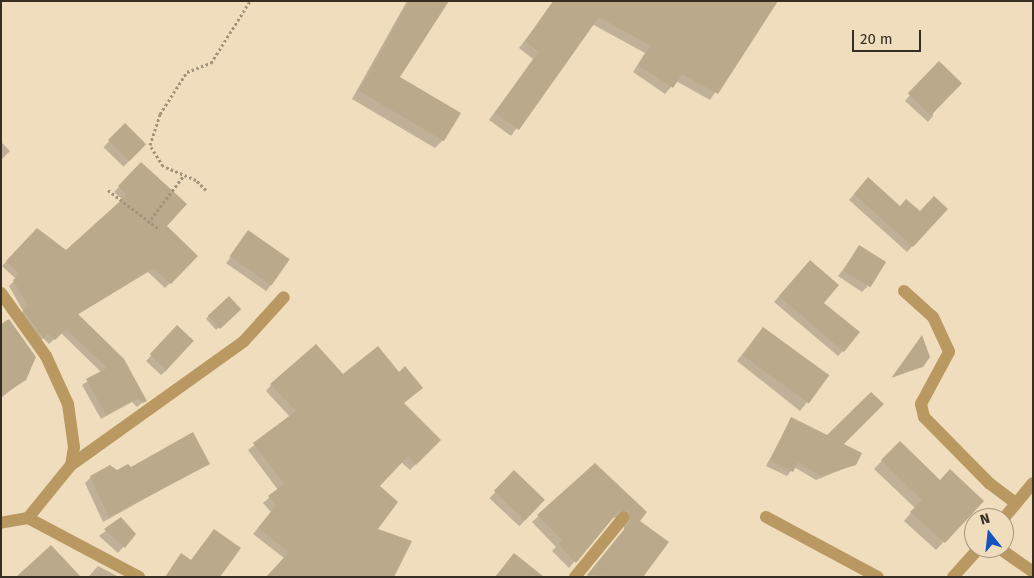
<!DOCTYPE html>
<style>
body{margin:0}
#map{position:relative;width:1034px;height:578px;overflow:hidden;background:#f0ddbd;font-family:"Fira Sans",sans-serif}
div>[style]{position:absolute}
.shadow>*{inset:0;background:#0003;transform-origin:0 0}
.building>*{inset:0;background:#bba98b;transform-origin:0 0}
.path>*{height:3px;margin-top:-1.5px;transform-origin:0;background:repeating-linear-gradient(90deg,#a2947c 0 2.5px,transparent 0 5px)}
.minor>*{height:12px;margin:-6px;padding:0 6px;transform-origin:6px;border-radius:6px;background:#b99961}
span{translate:-50% -50%;white-space:nowrap;text-align:center;line-height:1.15;-webkit-text-stroke:4px #f0ddbd;paint-order:stroke}
.frame{position:absolute;inset:0;border:2px solid #352e21;pointer-events:none}
.north{position:absolute;left:964px;top:508px;width:50px;height:50px;box-sizing:border-box;background:#f0ddbd;border:1px solid #a5977f;border-radius:50%;rotate:344deg;font-size:14px;font-weight:700;line-height:20px;text-align:center;color:#352e21}
.north::after{content:'';display:block;margin:auto;width:18px;height:22px;background:#1553be;clip-path:polygon(50% 0,100% 100%,50% 72%,0 100%)}
.scale{position:absolute;left:852px;top:30px;width:69px;height:22px;box-sizing:border-box;border:2px solid #352e21;border-top:0;padding-left:6px;font-size:15px;line-height:18px;white-space:nowrap;color:#352e21;-webkit-text-stroke:4px #f0ddbd;paint-order:stroke}
</style>
<div id="map">
<div class="shadow">
<i style="clip-path:polygon(407px 1px,448px 1px,398px 78px,443px 140px,435px 148px,352px 99px)"></i>
<i style="clip-path:polygon(777px 1px,710px 100px,676px 81px,665px 94px,633px 72px,645px 53px,592px 24px,511px 136px,489px 120px,533px 59px,519px 48px,544px 16px)"></i>
<i style="clip-path:polygon(933px 68px,933px 116px,928px 122px,905px 101px)"></i>
<i style="left:125px;top:125px;width:28px;height:31px;rotate:44deg"></i>
<i style="clip-path:polygon(1px 142px,10px 151px,1px 160px)"></i>
<i style="clip-path:polygon(142px 164px,166px 226px,197px 256px,165px 288px,148px 272px,77px 315px,145px 400px,137px 407px,132px 402px,101px 419px,82px 385px,101px 372px,61px 333px,49px 344px,43px 338px,39px 343px,19px 316px,23px 311px,9px 286px,16px 279px,2px 266px,37px 229px,66px 252px,123px 200px,114px 192px)"></i>
<i style="clip-path:polygon(863px 184px,900px 207px,919px 213px,947px 209px,907px 252px,849px 200px)"></i>
<i style="left:248px;top:232px;width:49px;height:38px;rotate:35deg"></i>
<i style="clip-path:polygon(860px 247px,867px 287px,862px 292px,838px 276px)"></i>
<i style="clip-path:polygon(804px 268px,843px 351px,838px 356px,774px 302px)"></i>
<i style="left:229px;top:298px;width:15px;height:31px;rotate:48deg"></i>
<i style="clip-path:polygon(1px 326px,25px 379px,1px 398px)"></i>
<i style="clip-path:polygon(172px 333px,167px 370px,161px 375px,146px 361px)"></i>
<i style="clip-path:polygon(758px 334px,828px 376px,800px 411px,737px 361px)"></i>
<i style="clip-path:polygon(920px 340px,922px 366px,892px 378px)"></i>
<i style="clip-path:polygon(343px 376px,403px 404px,440px 440px,410px 470px,401px 462px,284px 558px,253px 534px,271px 512px,263px 503px,278px 490px,248px 450px,290px 417px,266px 391px,271px 385px)"></i>
<i style="clip-path:polygon(791px 419px,842px 444px,855px 464px,816px 480px,794px 467px,787px 476px,766px 466px)"></i>
<i style="clip-path:polygon(900px 442px,940px 481px,982px 501px,936px 550px,904px 521px,915px 508px,874px 469px)"></i>
<i style="clip-path:polygon(209px 463px,103px 522px,85px 483px,91px 477px,130px 469px)"></i>
<i style="clip-path:polygon(595px 465px,639px 521px,641px 577px,586px 577px,624px 530px,624px 517px,611px 518px,569px 568px,552px 551px,556px 547px,532px 522px)"></i>
<i style="left:514px;top:472px;width:41px;height:36px;rotate:43deg"></i>
<i style="clip-path:polygon(121px 519px,135px 534px,118px 553px,99px 536px)"></i>
<i style="clip-path:polygon(98px 566px,119px 577px,88px 577px)"></i>
</div>
<div class="building">
<i style="clip-path:polygon(409px 1px,449px 1px,400px 77px,461px 113px,444px 141px,359px 91px)"></i>
<i style="clip-path:polygon(553px 1px,778px 1px,718px 94px,682px 74px,673px 88px,638px 65px,651px 46px,599px 17px,519px 130px,495px 113px,539px 52px,525px 41px)"></i>
<i style="left:939px;top:61px;width:32px;height:45px;rotate:44deg"></i>
<i style="left:125px;top:123px;width:30px;height:24px;rotate:45deg"></i>
<i style="clip-path:polygon(141px 162px,187px 204px,167px 226px,198px 256px,171px 284px,153px 268px,78px 314px,124px 359px,147px 401px,143px 403px,137px 398px,106px 415px,86px 379px,107px 368px,66px 329px,55px 340px,47px 333px,44px 339px,23px 310px,28px 306px,13px 280px,20px 274px,6px 261px,37px 228px,66px 250px,127px 195px,118px 186px)"></i>
<i style="clip-path:polygon(868px 177px,900px 206px,906px 199px,920px 211px,934px 196px,948px 209px,913px 247px,854px 194px)"></i>
<i style="left:248px;top:230px;width:51px;height:32px;rotate:35deg"></i>
<i style="left:859px;top:245px;width:32px;height:30px;rotate:32deg"></i>
<i style="clip-path:polygon(810px 260px,839px 285px,824px 303px,860px 332px,844px 352px,779px 296px)"></i>
<i style="left:229px;top:296px;width:18px;height:29px;rotate:47deg"></i>
<i style="clip-path:polygon(9px 319px,36px 357px,26px 380px,1px 396px,1px 324px)"></i>
<i style="left:177px;top:325px;width:23px;height:40px;rotate:43deg"></i>
<i style="left:763px;top:327px;width:82px;height:35px;rotate:36deg"></i>
<i style="clip-path:polygon(922px 335px,930px 357px,923px 367px,892px 377px)"></i>
<i style="clip-path:polygon(316px 344px,343px 374px,378px 346px,399px 372px,405px 366px,423px 388px,404px 403px,441px 440px,416px 465px,408px 456px,380px 486px,398px 502px,378px 529px,412px 541px,394px 577px,266px 577px,289px 552px,258px 528px,276px 505px,268px 496px,284px 484px,253px 443px,296px 411px,270px 384px)"></i>
<i style="clip-path:polygon(871px 392px,884px 404px,844px 444px,862px 453px,856px 465px,821px 476px,798px 462px,793px 472px,770px 461px,791px 417px,827px 435px)"></i>
<i style="clip-path:polygon(193px 432px,210px 464px,109px 517px,90px 476px,110px 465px,117px 470px,128px 464px,131px 467px)"></i>
<i style="clip-path:polygon(900px 441px,940px 480px,950px 469px,984px 501px,945px 543px,910px 512px,922px 500px,881px 460px)"></i>
<i style="clip-path:polygon(595px 463px,647px 512px,640px 521px,669px 542px,643px 577px,587px 575px,630px 522px,629px 510px,618px 512px,576px 563px,558px 544px,562px 540px,537px 515px)"></i>
<i style="left:514px;top:470px;width:43px;height:29px;rotate:44deg"></i>
<i style="clip-path:polygon(121px 517px,136px 534px,125px 548px,104px 529px)"></i>
<i style="clip-path:polygon(214px 529px,241px 548px,220px 577px,165px 577px,181px 553px,191px 560px)"></i>
<i style="clip-path:polygon(51px 545px,81px 577px,16px 577px)"></i>
<i style="clip-path:polygon(514px 553px,544px 577px,495px 577px)"></i>
</div>
<div class="path">
<i style="left:108px;top:190px;width:64px;rotate:37.4deg"></i>
<i style="left:206px;top:190px;width:14px;rotate:-135deg"></i>
<i style="left:196px;top:180px;width:36px;rotate:-157deg"></i>
<i style="left:163px;top:166px;width:25px;rotate:-122deg"></i>
<i style="left:150px;top:145px;width:33px;rotate:-72deg"></i>
<i style="left:160px;top:114px;width:50px;rotate:-57.3deg"></i>
<i style="left:187px;top:72px;width:26px;rotate:-21deg"></i>
<i style="left:211px;top:63px;width:73px;rotate:-57.8deg"></i>
<i style="left:148px;top:223px;width:60px;rotate:-53.1deg"></i>
</div>
<div class="minor">
<i style="left:904px;top:291px;width:39px;rotate:42deg"></i>
<i style="left:933px;top:317px;width:38px;rotate:65deg"></i>
<i style="left:949px;top:352px;width:59px;rotate:118.3deg"></i>
<i style="left:921px;top:404px;width:13px;rotate:77deg"></i>
<i style="left:924px;top:417px;width:93px;rotate:45.4deg"></i>
<i style="left:989px;top:483px;width:34px;rotate:37deg"></i>
<i style="left:1px;top:293px;width:77px;rotate:54.5deg"></i>
<i style="left:46px;top:356px;width:53px;rotate:65.4deg"></i>
<i style="left:68px;top:404px;width:43px;rotate:82.1deg"></i>
<i style="left:74px;top:447px;width:18px;rotate:99deg"></i>
<i style="left:71px;top:465px;width:68px;rotate:129.1deg"></i>
<i style="left:28px;top:518px;width:27px;rotate:170deg"></i>
<i style="left:71px;top:465px;width:213px;rotate:-35.6deg"></i>
<i style="left:244px;top:341px;width:59px;rotate:-47.7deg"></i>
<i style="left:766px;top:517px;width:127px;rotate:28.2deg"></i>
<i style="left:28px;top:518px;width:126px;rotate:28deg"></i>
<i style="left:1004px;top:518px;width:45px;rotate:-50.4deg"></i>
<i style="left:999px;top:548px;width:42px;rotate:35.2deg"></i>
<i style="left:575px;top:577px;width:77px;rotate:-50.8deg"></i>
<i style="left:953px;top:577px;width:39px;rotate:-48deg"></i>
</div>
<div class="frame"></div>
<div class="north">N</div>
<div class="scale">20 m</div>
</div>
